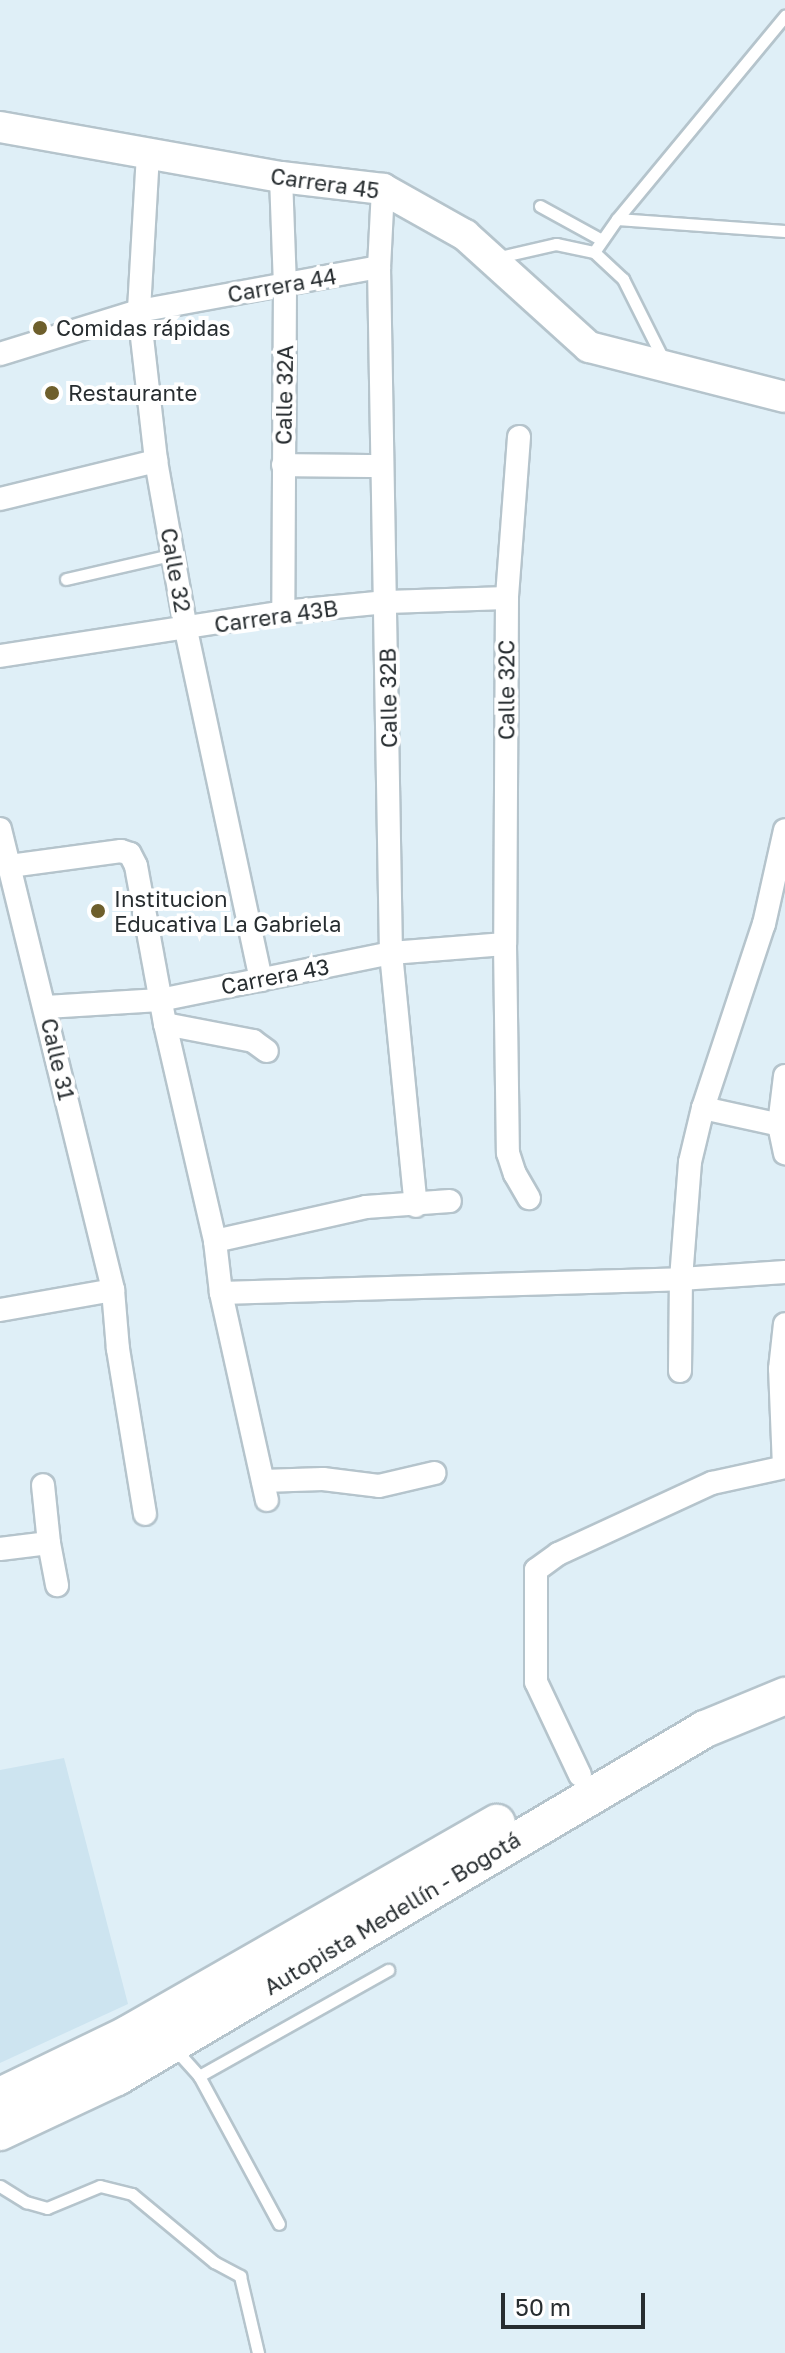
<!DOCTYPE html>
<meta charset="utf-8">
<style>
body{margin:0}
#map{position:relative;width:785px;height:2353px;overflow:hidden;background:#dfeff7;font-family:"Golos Text",sans-serif}
div>[style]{position:absolute}
.built>*{inset:0;background:#cde4f0}
.roads{filter:drop-shadow(2px 0 #b5c4cc) drop-shadow(-2px 0 #b5c4cc) drop-shadow(0 2px #b5c4cc) drop-shadow(0 -2px #b5c4cc)}
.service>*{height:11px;margin:-5.5px;padding:0 5.5px;transform-origin:5.5px;border-radius:5.5px;background:#fff}
.minor>*{height:22px;margin:-11px;padding:0 11px;transform-origin:11px;border-radius:11px;background:#fff}
.secondary>*{height:30px;margin:-15px;padding:0 15px;transform-origin:15px;border-radius:15px;background:#fff}
.trunk>*{height:36px;margin:-18px;padding:0 18px;transform-origin:18px;border-radius:18px;background:#fff}
.dots>*{width:22px;height:22px;translate:-50% -50%;box-sizing:border-box;border:4px solid #fff;border-radius:50%}
span{translate:-50% -50%;white-space:nowrap;text-align:center;line-height:1.15;-webkit-text-stroke:8px #fff;paint-order:stroke}
.street-label{font-size:22px;color:#272d30}
.poi-label{font-size:22px;color:#272d30}
.left{translate:0 -50%;text-align:left}
.scale{position:absolute;left:501px;top:2293px;width:144px;height:36px;box-sizing:border-box;border:4px solid #272d30;border-top:0;padding-left:10px;font-size:24px;line-height:28px;white-space:nowrap;color:#272d30;-webkit-text-stroke:6px #fff;paint-order:stroke}
</style>
<div id="map">
<div class="built">
<i style="clip-path:polygon(64px 1758px,128px 2004px,0 2063px,0 1770px)"></i>
</div>
<div class="roads">
<div class="service">
<i style="left:540px;top:206px;width:68px;rotate:28.8deg"></i>
<i style="left:617px;top:219px;width:168px;rotate:4.1deg"></i>
<i style="left:594px;top:252px;width:40px;rotate:-55.1deg"></i>
<i style="left:617px;top:219px;width:264px;rotate:-50.4deg"></i>
<i style="left:495px;top:258px;width:63px;rotate:-12.9deg"></i>
<i style="left:556px;top:244px;width:39px;rotate:12deg"></i>
<i style="left:594px;top:252px;width:40px;rotate:43deg"></i>
<i style="left:623px;top:279px;width:94px;rotate:63.4deg"></i>
<i style="left:66px;top:579px;width:111px;rotate:-13deg"></i>
<i style="left:174px;top:2048px;width:38px;rotate:48deg"></i>
<i style="left:199px;top:2076px;width:168px;rotate:61.6deg"></i>
<i style="left:199px;top:2076px;width:217px;rotate:-29.3deg"></i>
<i style="left:0;top:2186px;width:31px;rotate:32deg"></i>
<i style="left:26px;top:2202px;width:22px;rotate:16deg"></i>
<i style="left:47px;top:2208px;width:57px;rotate:-22.5deg"></i>
<i style="left:100px;top:2186px;width:33px;rotate:14deg"></i>
<i style="left:132px;top:2194px;width:107px;rotate:39.7deg"></i>
<i style="left:214px;top:2262px;width:30px;rotate:28deg"></i>
<i style="left:240px;top:2276px;width:79px;rotate:76.8deg"></i>
</div>
<div class="minor">
<i style="left:148px;top:154px;width:157px;rotate:93.3deg"></i>
<i style="left:139px;top:311px;width:151px;rotate:83.5deg"></i>
<i style="left:156px;top:461px;width:172px;rotate:79.9deg"></i>
<i style="left:186px;top:630px;width:358px;rotate:77.9deg"></i>
<i style="left:281px;top:177px;width:107px;rotate:87.9deg"></i>
<i style="left:285px;top:284px;width:328px;rotate:90.3deg"></i>
<i style="left:383px;top:189px;width:78px;rotate:92.9deg"></i>
<i style="left:379px;top:267px;width:686px;rotate:89deg"></i>
<i style="left:391px;top:953px;width:254px;rotate:84.4deg"></i>
<i style="left:0;top:354px;width:145px;rotate:-17.2deg"></i>
<i style="left:139px;top:311px;width:244px;rotate:-10.4deg"></i>
<i style="left:519px;top:437px;width:161px;rotate:94.3deg"></i>
<i style="left:507px;top:598px;width:346px;rotate:90.3deg"></i>
<i style="left:505px;top:944px;width:209px;rotate:89.2deg"></i>
<i style="left:508px;top:1153px;width:22px;rotate:72deg"></i>
<i style="left:515px;top:1174px;width:28px;rotate:60deg"></i>
<i style="left:283px;top:465px;width:99px;rotate:0.6deg"></i>
<i style="left:0;top:499px;width:161px;rotate:-13.7deg"></i>
<i style="left:0;top:656px;width:286px;rotate:-8.8deg"></i>
<i style="left:283px;top:612px;width:104px;rotate:-5.5deg"></i>
<i style="left:387px;top:602px;width:120px;rotate:-1.9deg"></i>
<i style="left:0;top:829px;width:475px;rotate:76.2deg"></i>
<i style="left:113px;top:1290px;width:59px;rotate:85.2deg"></i>
<i style="left:118px;top:1349px;width:167px;rotate:80.7deg"></i>
<i style="left:10px;top:866px;width:112px;rotate:-7.7deg"></i>
<i style="left:121px;top:851px;width:9px;rotate:18deg"></i>
<i style="left:130px;top:854px;width:13px;rotate:63deg"></i>
<i style="left:136px;top:866px;width:161px;rotate:79.6deg"></i>
<i style="left:165px;top:1024px;width:223px;rotate:77deg"></i>
<i style="left:215px;top:1241px;width:52px;rotate:83.4deg"></i>
<i style="left:221px;top:1293px;width:212px;rotate:77.5deg"></i>
<i style="left:46px;top:1007px;width:114px;rotate:-3.5deg"></i>
<i style="left:160px;top:1000px;width:236px;rotate:-11.5deg"></i>
<i style="left:391px;top:953px;width:114px;rotate:-4.5deg"></i>
<i style="left:165px;top:1024px;width:90px;rotate:10.9deg"></i>
<i style="left:253px;top:1041px;width:17px;rotate:36deg"></i>
<i style="left:785px;top:1076px;width:49px;rotate:97deg"></i>
<i style="left:779px;top:1125px;width:29px;rotate:78deg"></i>
<i style="left:703px;top:1108px;width:84px;rotate:12.4deg"></i>
<i style="left:215px;top:1241px;width:155px;rotate:-12.7deg"></i>
<i style="left:366px;top:1207px;width:84px;rotate:-4.1deg"></i>
<i style="left:221px;top:1293px;width:460px;rotate:-1.7deg"></i>
<i style="left:681px;top:1279px;width:104px;rotate:-3.9deg"></i>
<i style="left:0;top:1310px;width:115px;rotate:-10deg"></i>
<i style="left:680px;top:1371px;width:92px;rotate:-89.4deg"></i>
<i style="left:681px;top:1279px;width:117px;rotate:-85.6deg"></i>
<i style="left:690px;top:1162px;width:56px;rotate:-76.5deg"></i>
<i style="left:703px;top:1108px;width:194px;rotate:-71.7deg"></i>
<i style="left:764px;top:924px;width:96px;rotate:-77.4deg"></i>
<i style="left:784px;top:1467px;width:98px;rotate:-92.3deg"></i>
<i style="left:780px;top:1369px;width:45px;rotate:-83.7deg"></i>
<i style="left:263px;top:1481px;width:60px;rotate:-1.9deg"></i>
<i style="left:323px;top:1479px;width:56px;rotate:7.1deg"></i>
<i style="left:379px;top:1486px;width:57px;rotate:-13.1deg"></i>
<i style="left:49px;top:1543px;width:43px;rotate:79.2deg"></i>
<i style="left:0;top:1549px;width:49px;rotate:-7deg"></i>
<i style="left:49px;top:1543px;width:58px;rotate:-95.9deg"></i>
<i style="left:580px;top:1775px;width:103px;rotate:-115.3deg"></i>
<i style="left:536px;top:1682px;width:112px;rotate:-90deg"></i>
<i style="left:536px;top:1570px;width:27px;rotate:-36deg"></i>
<i style="left:558px;top:1554px;width:170px;rotate:-24.8deg"></i>
<i style="left:712px;top:1483px;width:75px;rotate:-12.4deg"></i>
</div>
<div class="secondary">
<i style="left:0;top:127px;width:285px;rotate:10.1deg"></i>
<i style="left:281px;top:177px;width:103px;rotate:6.7deg"></i>
<i style="left:383px;top:189px;width:94px;rotate:29.3deg"></i>
<i style="left:465px;top:235px;width:167px;rotate:42.1deg"></i>
<i style="left:589px;top:347px;width:202px;rotate:14.3deg"></i>
</div>
<div class="trunk">
<i style="left:0;top:2096px;width:142px;rotate:-25.8deg"></i>
<i style="left:128px;top:2034px;width:425px;rotate:-29.8deg"></i>
<i style="left:0;top:2132px;width:129px;rotate:-25.2deg"></i>
<i style="left:117px;top:2077px;width:683px;rotate:-30.62deg"></i>
<i style="left:705px;top:1729px;width:87px;rotate:-22.4deg"></i>
</div>
</div>
<div class="dots">
<i style="left:40px;top:328px;background:#6e5f2c"></i>
<i style="left:52px;top:393px;background:#6e5f2c"></i>
<i style="left:98px;top:911px;background:#6e5f2c"></i>
</div>
<div class="street-label">
<span style="left:325px;top:183px;rotate:8deg">Carrera 45</span>
<span style="left:282px;top:285px;rotate:-10deg">Carrera 44</span>
<span style="left:284px;top:395px;rotate:-89deg">Calle 32A</span>
<span style="left:176px;top:570px;rotate:80deg">Calle 32</span>
<span style="left:276px;top:616px;rotate:-8deg">Carrera 43B</span>
<span style="left:506px;top:690px;rotate:-90deg">Calle 32C</span>
<span style="left:388px;top:698px;rotate:-91deg">Calle 32B</span>
<span style="left:275px;top:976px;rotate:-11deg">Carrera 43</span>
<span style="left:58px;top:1059px;rotate:77deg">Calle 31</span>
<span style="left:392px;top:1913px;rotate:-31deg">Autopista Medellín - Bogotá</span>
</div>
<div class="poi-label">
<span class="left" style="left:56px;top:328px">Comidas rápidas</span>
<span class="left" style="left:68px;top:393px">Restaurante</span>
<span class="left" style="left:114px;top:911px">Institucion<br>Educativa La Gabriela</span>
</div>
<div class="scale">50 m</div>
</div>
